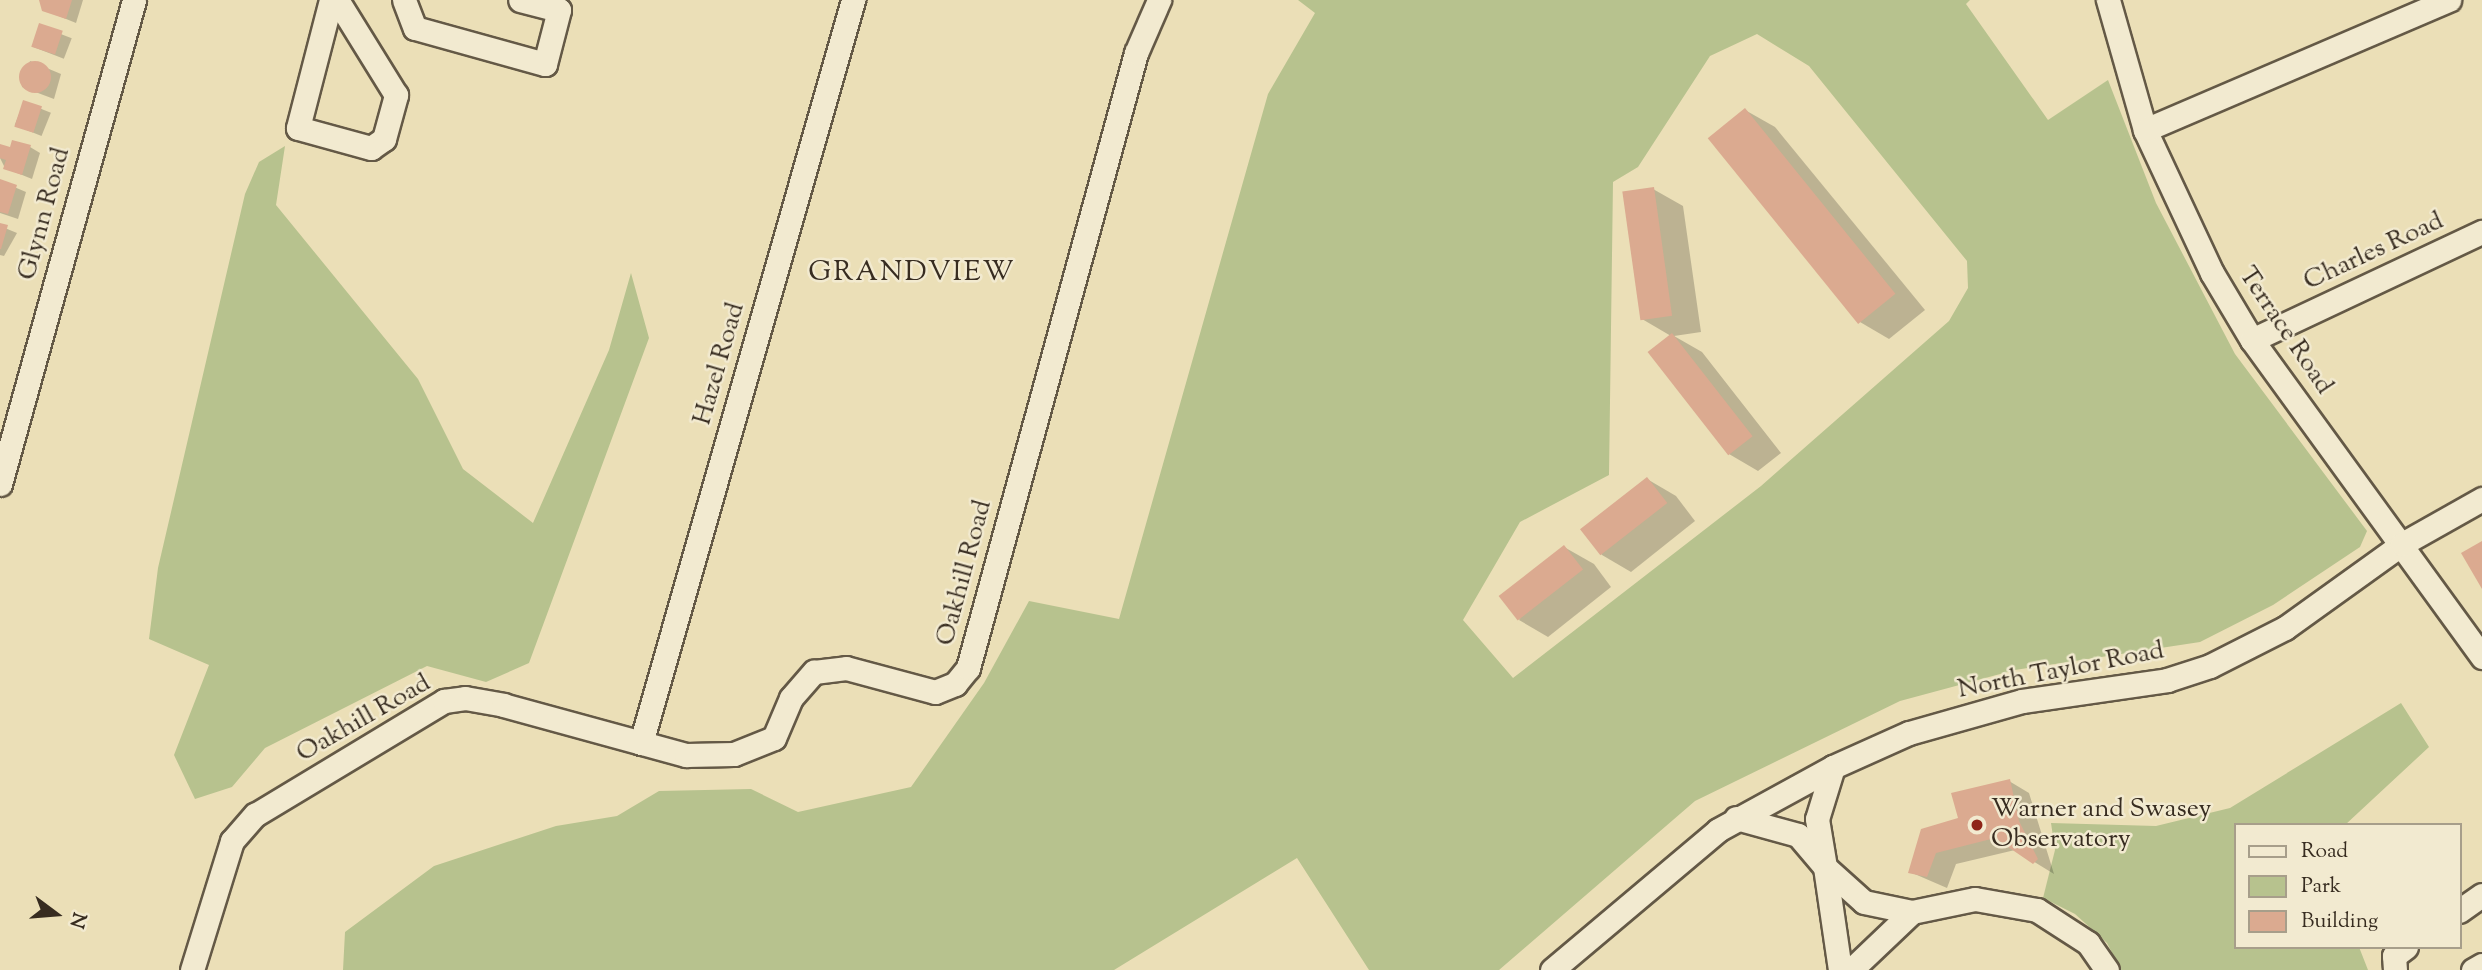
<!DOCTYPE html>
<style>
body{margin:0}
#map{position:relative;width:2482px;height:970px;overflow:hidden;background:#ebdfb7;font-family:"Sorts Mill Goudy",serif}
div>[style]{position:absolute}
.green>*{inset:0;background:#b7c28e}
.shadow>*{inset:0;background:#0003;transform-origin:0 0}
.building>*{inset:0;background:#dbaa90;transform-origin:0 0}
.round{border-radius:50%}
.roads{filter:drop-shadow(2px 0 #645946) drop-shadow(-2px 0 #645946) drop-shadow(0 2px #645946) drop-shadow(0 -2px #645946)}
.minor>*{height:23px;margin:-11.5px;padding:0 11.5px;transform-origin:11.5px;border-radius:11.5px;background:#f2ead0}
.dots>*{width:19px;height:19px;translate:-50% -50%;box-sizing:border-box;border:4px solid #f2ead0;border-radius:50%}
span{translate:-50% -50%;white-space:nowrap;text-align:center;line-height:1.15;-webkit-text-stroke:5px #f2ead0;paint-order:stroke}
.street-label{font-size:26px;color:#372c20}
.poi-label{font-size:26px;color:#372c20}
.left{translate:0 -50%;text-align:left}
.neighbourhood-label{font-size:28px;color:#372c20;letter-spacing:2px}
.legend{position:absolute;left:2234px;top:823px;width:228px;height:126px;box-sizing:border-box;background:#f2ead0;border:2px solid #a79e8a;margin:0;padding:9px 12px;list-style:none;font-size:21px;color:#372c20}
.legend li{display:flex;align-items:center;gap:14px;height:35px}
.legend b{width:35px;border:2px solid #a79e8a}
.north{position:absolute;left:21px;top:879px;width:70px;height:70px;-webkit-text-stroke:5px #f2ead0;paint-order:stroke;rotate:106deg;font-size:19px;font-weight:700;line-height:28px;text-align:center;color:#372c20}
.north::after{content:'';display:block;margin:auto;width:24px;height:32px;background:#372c20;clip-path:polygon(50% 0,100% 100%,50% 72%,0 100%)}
</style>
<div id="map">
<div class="green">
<i style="clip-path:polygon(evenodd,1298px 0,1970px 0,1966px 4px,2048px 120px,2108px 80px,2156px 203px,2235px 354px,2367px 531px,2360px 547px,2273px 605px,2200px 642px,2015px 670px,1900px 701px,1695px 801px,1499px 970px,1369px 970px,1297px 858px,1114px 970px,343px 970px,345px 932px,434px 866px,556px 826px,617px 816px,659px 791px,751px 789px,798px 812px,911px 787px,984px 683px,1029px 601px,1119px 619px,1268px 94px,1315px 13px,1298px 0,1757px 34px,1809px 66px,1967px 261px,1968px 288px,1949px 321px,1761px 486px,1513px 678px,1463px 620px,1520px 522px,1609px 475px,1613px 182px,1638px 167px,1710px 56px,1757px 34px)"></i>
<i style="clip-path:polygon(285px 146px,276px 205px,418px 379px,463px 469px,533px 523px,609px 350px,631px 273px,649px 338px,529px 663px,486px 682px,427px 666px,265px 748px,232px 787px,195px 799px,174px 755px,209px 665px,149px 639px,158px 568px,245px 194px,259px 162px)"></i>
<i style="clip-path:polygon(2401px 703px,2429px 747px,2345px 825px,2235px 825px,2235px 947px,2359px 947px,2368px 970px,2121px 970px,2107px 943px,2075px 914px,2043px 898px,2055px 850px,2051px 823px,2156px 826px,2230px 808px)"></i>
</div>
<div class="shadow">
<i style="clip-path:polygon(43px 0,83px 0,76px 23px,44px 10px)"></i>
<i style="left:40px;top:26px;width:34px;height:22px;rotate:21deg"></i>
<i style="clip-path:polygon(30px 61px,61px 74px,54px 99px,22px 87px)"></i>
<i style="left:24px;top:102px;width:29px;height:25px;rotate:22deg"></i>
<i style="clip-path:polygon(1745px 110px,1775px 127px,1925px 310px,1889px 339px,1860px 322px)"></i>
<i style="clip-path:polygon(30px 147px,40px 153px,32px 179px,5px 168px,0 158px)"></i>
<i style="clip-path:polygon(0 181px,26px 192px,18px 219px,0 213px)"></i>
<i style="clip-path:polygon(1653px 189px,1683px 206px,1701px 332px,1674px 336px,1702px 352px,1781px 453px,1758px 471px,1729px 454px,1671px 336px,1642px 319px)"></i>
<i style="clip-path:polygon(0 226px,17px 233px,4px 256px,0 255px)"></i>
<i style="clip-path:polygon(1647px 479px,1676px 496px,1695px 521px,1631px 572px,1602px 555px,1582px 530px)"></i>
<i style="clip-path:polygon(1564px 547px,1594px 564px,1611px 587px,1548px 637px,1519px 620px)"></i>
<i style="clip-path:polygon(2009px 781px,2029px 793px,2054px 874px,2015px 850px,1956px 864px,1947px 888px,1910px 872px,1960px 819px)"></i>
</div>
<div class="building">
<i style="clip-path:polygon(39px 0,72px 0,66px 19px,42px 11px)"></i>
<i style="left:39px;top:23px;width:25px;height:25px;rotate:18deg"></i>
<i class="round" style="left:19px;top:61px;width:32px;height:32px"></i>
<i style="left:23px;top:100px;width:20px;height:28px;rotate:18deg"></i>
<i style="left:1745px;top:108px;width:239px;height:48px;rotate:51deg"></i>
<i style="clip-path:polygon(12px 140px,31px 145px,22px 175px,3px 169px,6px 160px,0 158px,0 144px,10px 147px)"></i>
<i style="clip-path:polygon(0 179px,17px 185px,8px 214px,0 212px)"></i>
<i style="left:1654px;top:187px;width:130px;height:32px;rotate:82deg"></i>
<i style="clip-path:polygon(0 223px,8px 225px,1px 249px,0 249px)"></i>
<i style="left:1672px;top:333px;width:131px;height:31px;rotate:52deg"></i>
<i style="left:1647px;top:477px;width:33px;height:85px;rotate:52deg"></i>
<i style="clip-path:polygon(2482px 541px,2482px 589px,2461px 553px)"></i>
<i style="left:1564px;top:545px;width:31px;height:83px;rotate:52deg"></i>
<i style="clip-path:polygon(2010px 779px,2019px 821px,2038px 859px,2033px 864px,1995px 838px,1936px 853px,1927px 877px,1908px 873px,1921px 829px,1958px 818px,1951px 793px)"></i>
</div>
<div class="roads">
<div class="minor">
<i style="left:331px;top:0;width:132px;rotate:104.5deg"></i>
<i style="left:298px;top:128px;width:76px;rotate:15.3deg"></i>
<i style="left:371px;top:148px;width:16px;rotate:-35deg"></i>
<i style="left:384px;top:139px;width:46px;rotate:-74.7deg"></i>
<i style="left:396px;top:95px;width:112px;rotate:-121.8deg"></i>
<i style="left:404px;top:0;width:30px;rotate:69deg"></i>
<i style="left:415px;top:28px;width:135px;rotate:15.5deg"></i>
<i style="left:545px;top:64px;width:56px;rotate:-75.5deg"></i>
<i style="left:559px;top:10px;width:40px;rotate:-165.6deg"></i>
<i style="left:2108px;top:0;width:135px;rotate:74.1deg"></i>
<i style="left:2145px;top:130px;width:158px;rotate:64.9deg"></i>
<i style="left:2212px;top:273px;width:78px;rotate:59.2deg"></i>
<i style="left:2252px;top:340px;width:392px;rotate:54deg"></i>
<i style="left:2145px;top:130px;width:331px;rotate:-23.2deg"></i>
<i style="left:2252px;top:340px;width:254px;rotate:-25.2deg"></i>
<i style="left:0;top:484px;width:502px;rotate:-74.52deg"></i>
<i style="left:641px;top:743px;width:773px;rotate:-74.07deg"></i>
<i style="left:1833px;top:767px;width:54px;rotate:107.1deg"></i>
<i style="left:1817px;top:819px;width:49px;rotate:80.5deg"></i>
<i style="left:1825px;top:867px;width:52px;rotate:41.9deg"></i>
<i style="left:1864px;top:902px;width:49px;rotate:11.8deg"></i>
<i style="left:1736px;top:818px;width:64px;rotate:15.3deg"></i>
<i style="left:1798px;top:835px;width:42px;rotate:49.8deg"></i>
<i style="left:1825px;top:867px;width:104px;rotate:81.7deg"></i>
<i style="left:2459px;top:911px;width:28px;rotate:-35deg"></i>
<i style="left:192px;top:970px;width:135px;rotate:-72.8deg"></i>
<i style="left:232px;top:841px;width:35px;rotate:-49deg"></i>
<i style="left:255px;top:815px;width:221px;rotate:-31.1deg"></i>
<i style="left:444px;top:701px;width:21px;rotate:-8deg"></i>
<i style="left:465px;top:698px;width:39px;rotate:10deg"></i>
<i style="left:503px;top:705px;width:190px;rotate:15.3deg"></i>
<i style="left:686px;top:755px;width:48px;rotate:-1.2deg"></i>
<i style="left:734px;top:754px;width:43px;rotate:-21.8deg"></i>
<i style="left:774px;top:738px;width:43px;rotate:-67deg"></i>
<i style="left:791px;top:698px;width:35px;rotate:-49deg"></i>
<i style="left:814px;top:672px;width:32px;rotate:-7deg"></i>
<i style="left:846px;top:668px;width:92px;rotate:15.1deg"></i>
<i style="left:935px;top:692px;width:22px;rotate:-22deg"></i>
<i style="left:955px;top:684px;width:21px;rotate:-51deg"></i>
<i style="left:968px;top:668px;width:638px;rotate:-74.72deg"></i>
<i style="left:1136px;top:53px;width:58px;rotate:-66.5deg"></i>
<i style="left:1552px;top:970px;width:217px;rotate:-40.1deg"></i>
<i style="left:1718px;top:830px;width:131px;rotate:-28.7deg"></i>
<i style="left:1833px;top:767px;width:83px;rotate:-24.1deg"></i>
<i style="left:1909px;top:733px;width:117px;rotate:-15.8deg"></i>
<i style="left:2022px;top:701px;width:147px;rotate:-8.2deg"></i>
<i style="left:2167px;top:680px;width:45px;rotate:-18deg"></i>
<i style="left:2210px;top:666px;width:84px;rotate:-26.9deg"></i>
<i style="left:2285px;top:628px;width:144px;rotate:-35.7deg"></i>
<i style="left:2402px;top:544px;width:92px;rotate:-29.4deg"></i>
<i style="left:1851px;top:970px;width:84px;rotate:-43.6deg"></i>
<i style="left:1912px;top:912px;width:64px;rotate:-11.7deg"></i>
<i style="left:1975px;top:899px;width:63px;rotate:10.1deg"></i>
<i style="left:2037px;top:910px;width:61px;rotate:32.9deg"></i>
<i style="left:2088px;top:943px;width:33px;rotate:55deg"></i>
<i style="left:2395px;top:970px;width:14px;rotate:-94deg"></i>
<i style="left:2394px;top:956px;width:15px;rotate:-37deg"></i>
<i style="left:2473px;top:970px;width:10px;rotate:-29deg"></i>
</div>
</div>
<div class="dots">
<i style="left:1977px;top:825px;background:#8f2418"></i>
</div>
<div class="street-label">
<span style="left:45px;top:214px;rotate:-75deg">Glynn Road</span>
<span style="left:2374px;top:252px;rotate:-25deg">Charles Road</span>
<span style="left:2285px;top:331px;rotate:56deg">Terrace Road</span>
<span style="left:720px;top:364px;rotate:-74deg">Hazel Road</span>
<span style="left:965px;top:573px;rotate:-75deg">Oakhill Road</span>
<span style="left:2061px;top:671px;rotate:-11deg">North Taylor Road</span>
<span style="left:364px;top:719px;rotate:-30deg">Oakhill Road</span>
</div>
<div class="poi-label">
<span class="left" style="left:1991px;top:825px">Warner and Swasey<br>Observatory</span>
</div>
<div class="neighbourhood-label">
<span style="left:912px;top:273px">GRANDVIEW</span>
</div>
<ul class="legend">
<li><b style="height:9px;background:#f2ead0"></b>Road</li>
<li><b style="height:19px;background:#b7c28e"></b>Park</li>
<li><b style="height:19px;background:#dbaa90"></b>Building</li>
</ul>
<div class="north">N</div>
</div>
